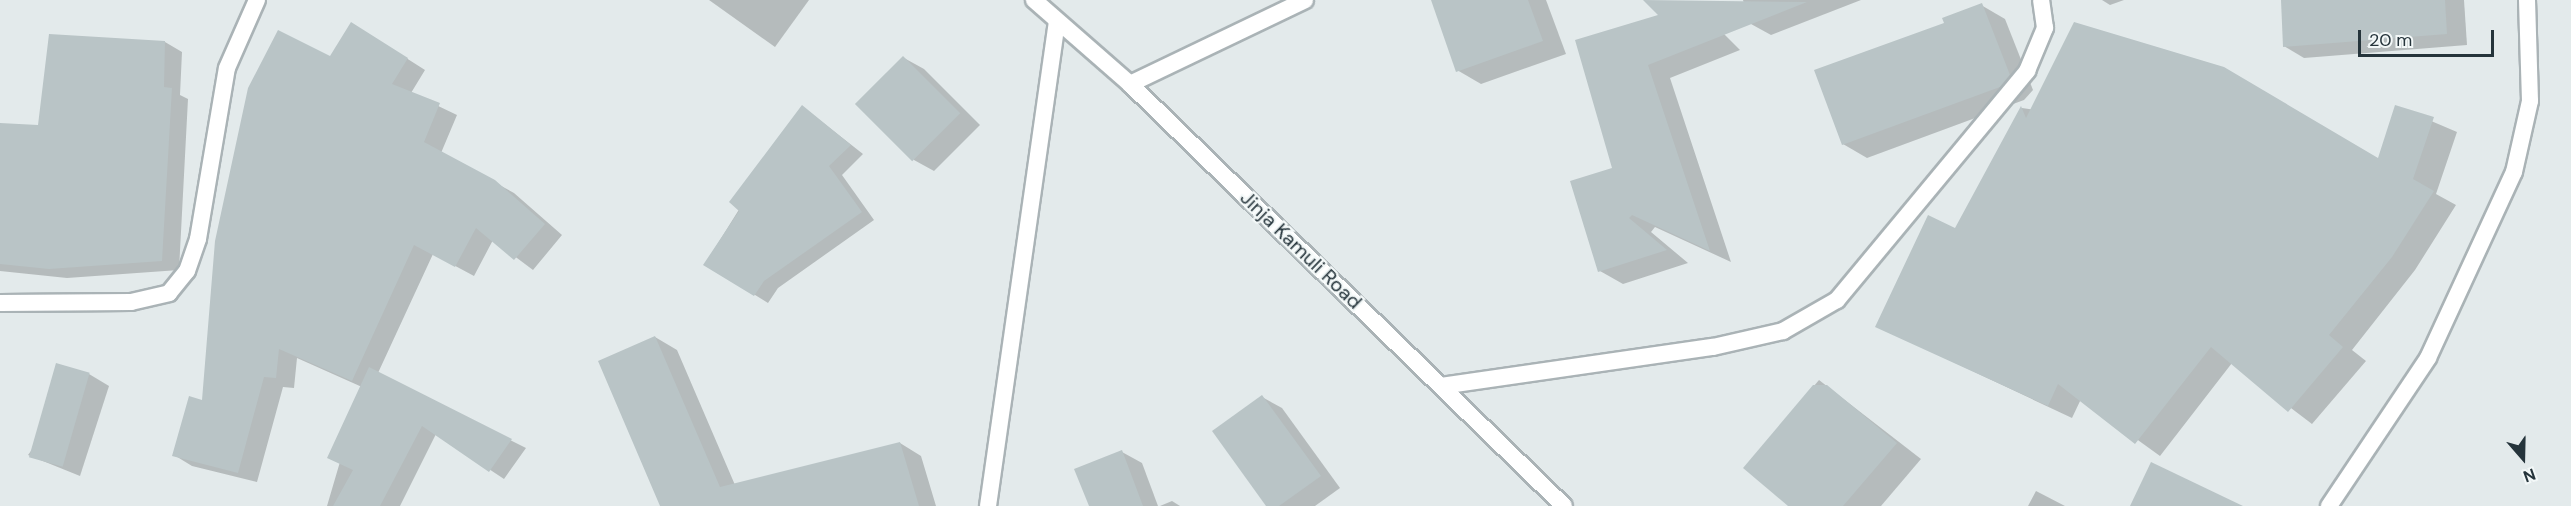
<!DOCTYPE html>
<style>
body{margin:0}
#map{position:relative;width:2571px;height:506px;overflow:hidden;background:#e3eaeb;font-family:"DM Sans",sans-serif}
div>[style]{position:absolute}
.shadow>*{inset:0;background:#0003}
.building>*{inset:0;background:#b9c4c6;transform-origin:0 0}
.roads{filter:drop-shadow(2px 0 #aab3b6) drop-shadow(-2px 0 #aab3b6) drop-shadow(0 2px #aab3b6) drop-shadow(0 -2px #aab3b6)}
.minor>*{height:16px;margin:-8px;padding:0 8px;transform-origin:8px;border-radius:8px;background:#fff}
.secondary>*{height:16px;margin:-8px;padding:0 8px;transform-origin:8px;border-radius:8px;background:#fff}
span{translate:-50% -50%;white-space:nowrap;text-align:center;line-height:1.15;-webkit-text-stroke:4.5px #f3f8f8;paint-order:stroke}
.street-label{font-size:20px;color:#25343b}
.north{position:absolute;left:2493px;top:428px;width:60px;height:60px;-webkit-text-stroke:4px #f3f8f8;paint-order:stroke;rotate:160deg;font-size:16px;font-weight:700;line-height:24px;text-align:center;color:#25343b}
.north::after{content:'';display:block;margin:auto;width:21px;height:27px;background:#25343b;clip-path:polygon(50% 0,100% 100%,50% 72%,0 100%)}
.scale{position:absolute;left:2358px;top:30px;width:136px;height:27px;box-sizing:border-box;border:3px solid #25343b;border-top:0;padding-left:8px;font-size:18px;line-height:21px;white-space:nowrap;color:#25343b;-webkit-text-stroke:4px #f3f8f8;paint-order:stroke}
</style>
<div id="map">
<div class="shadow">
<i style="clip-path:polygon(709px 0,809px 0,775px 47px)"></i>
<i style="clip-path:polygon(1433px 0,1546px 0,1566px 54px,1481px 84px,1457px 70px)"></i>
<i style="clip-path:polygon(1743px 0,1861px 0,1771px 35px,1751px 24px)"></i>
<i style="clip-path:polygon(2102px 0,2124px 0,2110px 5px)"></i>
<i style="clip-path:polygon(2282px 0,2464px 0,2467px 45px,2304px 58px,2284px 46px)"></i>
<i style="clip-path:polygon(1981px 5px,2005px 19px,2033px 90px,2024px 100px,1867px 158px,1843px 144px,1946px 24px)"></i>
<i style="clip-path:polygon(1711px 21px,1740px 50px,1670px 78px,1731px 262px,1655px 227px,1651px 232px,1688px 263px,1623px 284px,1600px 271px,1614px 169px,1576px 41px)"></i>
<i style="clip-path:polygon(370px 35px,425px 70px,411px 93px,457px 115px,441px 153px,514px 193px,562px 235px,533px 270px,493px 240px,474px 276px,433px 254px,378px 373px,526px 448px,504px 479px,436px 434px,400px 506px,327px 506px,362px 387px,297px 358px,294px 388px,283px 387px,257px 482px,192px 466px,174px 455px,204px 402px,330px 58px)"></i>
<i style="clip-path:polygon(165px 42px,182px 52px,180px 95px,188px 99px,179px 270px,67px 278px,0 271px,0 124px,39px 127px)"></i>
<i style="clip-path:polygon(904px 58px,924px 69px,980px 125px,934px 171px,914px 160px)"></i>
<i style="clip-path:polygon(2396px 106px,2457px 132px,2436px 194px,2456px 205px,2415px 270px,2352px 350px,2366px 361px,2312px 424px,2232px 363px,2160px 456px,2081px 399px,2072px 418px,1877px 326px,1956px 230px,2022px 108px,2379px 160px)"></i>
<i style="clip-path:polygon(803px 107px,863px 154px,842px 175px,874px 220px,778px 288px,768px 303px,705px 264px)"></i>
<i style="clip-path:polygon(655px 337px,677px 350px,735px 485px,900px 443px,921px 456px,936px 506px,661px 506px)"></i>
<i style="clip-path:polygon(89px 374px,109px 386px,80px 476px,28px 455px)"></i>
<i style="clip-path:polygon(1819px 380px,1921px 459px,1881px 506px,1791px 506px,1745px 468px)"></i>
<i style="clip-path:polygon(1262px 397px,1282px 408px,1340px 488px,1315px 506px,1268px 506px)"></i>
<i style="clip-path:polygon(1122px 452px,1142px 463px,1158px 506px,1090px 506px)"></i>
<i style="clip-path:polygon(2036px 491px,2065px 506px,2028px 506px)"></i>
<i style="clip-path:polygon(1172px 501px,1180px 506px,1160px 506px)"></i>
</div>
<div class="building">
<i style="clip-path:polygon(1431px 0,1528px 0,1543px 41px,1456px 72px)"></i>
<i style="clip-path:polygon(1643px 0,1807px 2px,1648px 65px,1710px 251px,1632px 215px,1629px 218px,1667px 250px,1598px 272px,1570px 181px,1612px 168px,1575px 40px,1658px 15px)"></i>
<i style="clip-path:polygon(2281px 0,2445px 0,2447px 34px,2283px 47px)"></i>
<i style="clip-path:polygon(1982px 3px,2010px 75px,2000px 87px,1842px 145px,1814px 70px,1944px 23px,1942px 18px)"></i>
<i style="clip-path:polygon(351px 22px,408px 58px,392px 84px,440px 103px,424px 142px,495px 180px,545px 224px,514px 260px,476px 228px,455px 267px,414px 245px,352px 381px,279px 349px,276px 378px,264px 377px,238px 473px,172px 456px,189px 396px,202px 400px,215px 241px,248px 88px,278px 30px,330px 56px)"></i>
<i style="clip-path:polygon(2074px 22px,2224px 67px,2378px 158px,2395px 105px,2434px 117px,2413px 179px,2434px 191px,2392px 257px,2329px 335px,2343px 347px,2288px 412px,2211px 347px,2135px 444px,2058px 384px,2048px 406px,1875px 327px,1928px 215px,1955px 228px,2021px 106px,2026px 118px)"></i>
<i style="clip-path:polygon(49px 34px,165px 41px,164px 87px,172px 88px,162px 261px,49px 269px,0 264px,0 123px,38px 125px)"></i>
<i style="left:903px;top:56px;width:81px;height:68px;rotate:45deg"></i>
<i style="clip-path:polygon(802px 105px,851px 145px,829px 166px,862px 212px,764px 281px,754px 296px,703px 265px,739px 211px,729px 202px)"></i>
<i style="clip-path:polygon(655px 336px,720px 487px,900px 442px,919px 506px,660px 506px,598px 361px)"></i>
<i style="left:56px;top:363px;width:35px;height:98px;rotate:16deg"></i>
<i style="clip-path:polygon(369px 367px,395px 380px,512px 439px,489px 472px,422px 426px,380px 506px,333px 506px,353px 470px,327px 458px)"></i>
<i style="clip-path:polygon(1813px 385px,1827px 385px,1897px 443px,1843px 506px,1788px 506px,1743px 468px)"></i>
<i style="clip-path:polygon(1262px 395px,1321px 476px,1279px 506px,1266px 506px,1212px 431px)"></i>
<i style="clip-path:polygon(1122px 450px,1143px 506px,1089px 506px,1074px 469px)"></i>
<i style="clip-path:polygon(2151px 462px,2243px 506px,2130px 506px)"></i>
</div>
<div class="roads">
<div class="minor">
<i style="left:1130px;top:84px;width:194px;rotate:-25.6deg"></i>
<i style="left:0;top:303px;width:131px;rotate:-0.4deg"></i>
<i style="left:131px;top:302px;width:39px;rotate:-13deg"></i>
<i style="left:169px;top:293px;width:28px;rotate:-51deg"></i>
<i style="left:187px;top:271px;width:34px;rotate:-71deg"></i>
<i style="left:198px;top:239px;width:173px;rotate:-80.4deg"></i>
<i style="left:227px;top:68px;width:74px;rotate:-66.2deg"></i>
<i style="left:1441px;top:386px;width:275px;rotate:-8.2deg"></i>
<i style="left:1713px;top:347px;width:72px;rotate:-12.9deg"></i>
<i style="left:1783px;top:331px;width:62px;rotate:-29.9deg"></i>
<i style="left:1837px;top:300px;width:298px;rotate:-50.3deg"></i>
<i style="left:2027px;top:71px;width:47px;rotate:-67.3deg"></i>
<i style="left:2045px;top:28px;width:28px;rotate:-98deg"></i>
<i style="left:988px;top:506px;width:487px;rotate:-81.9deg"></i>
<i style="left:2329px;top:506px;width:178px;rotate:-56.2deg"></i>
<i style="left:2428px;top:358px;width:205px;rotate:-65.2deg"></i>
<i style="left:2514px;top:172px;width:73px;rotate:-77.3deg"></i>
<i style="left:2530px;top:101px;width:101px;rotate:-91.7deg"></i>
</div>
<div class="secondary">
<i style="left:1034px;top:0;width:128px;rotate:41.2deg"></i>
<i style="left:1130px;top:84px;width:605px;rotate:44.2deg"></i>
</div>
</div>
<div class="street-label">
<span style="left:1301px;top:250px;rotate:44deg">Jinja Kamuli Road</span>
</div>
<div class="north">N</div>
<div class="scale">20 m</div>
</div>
